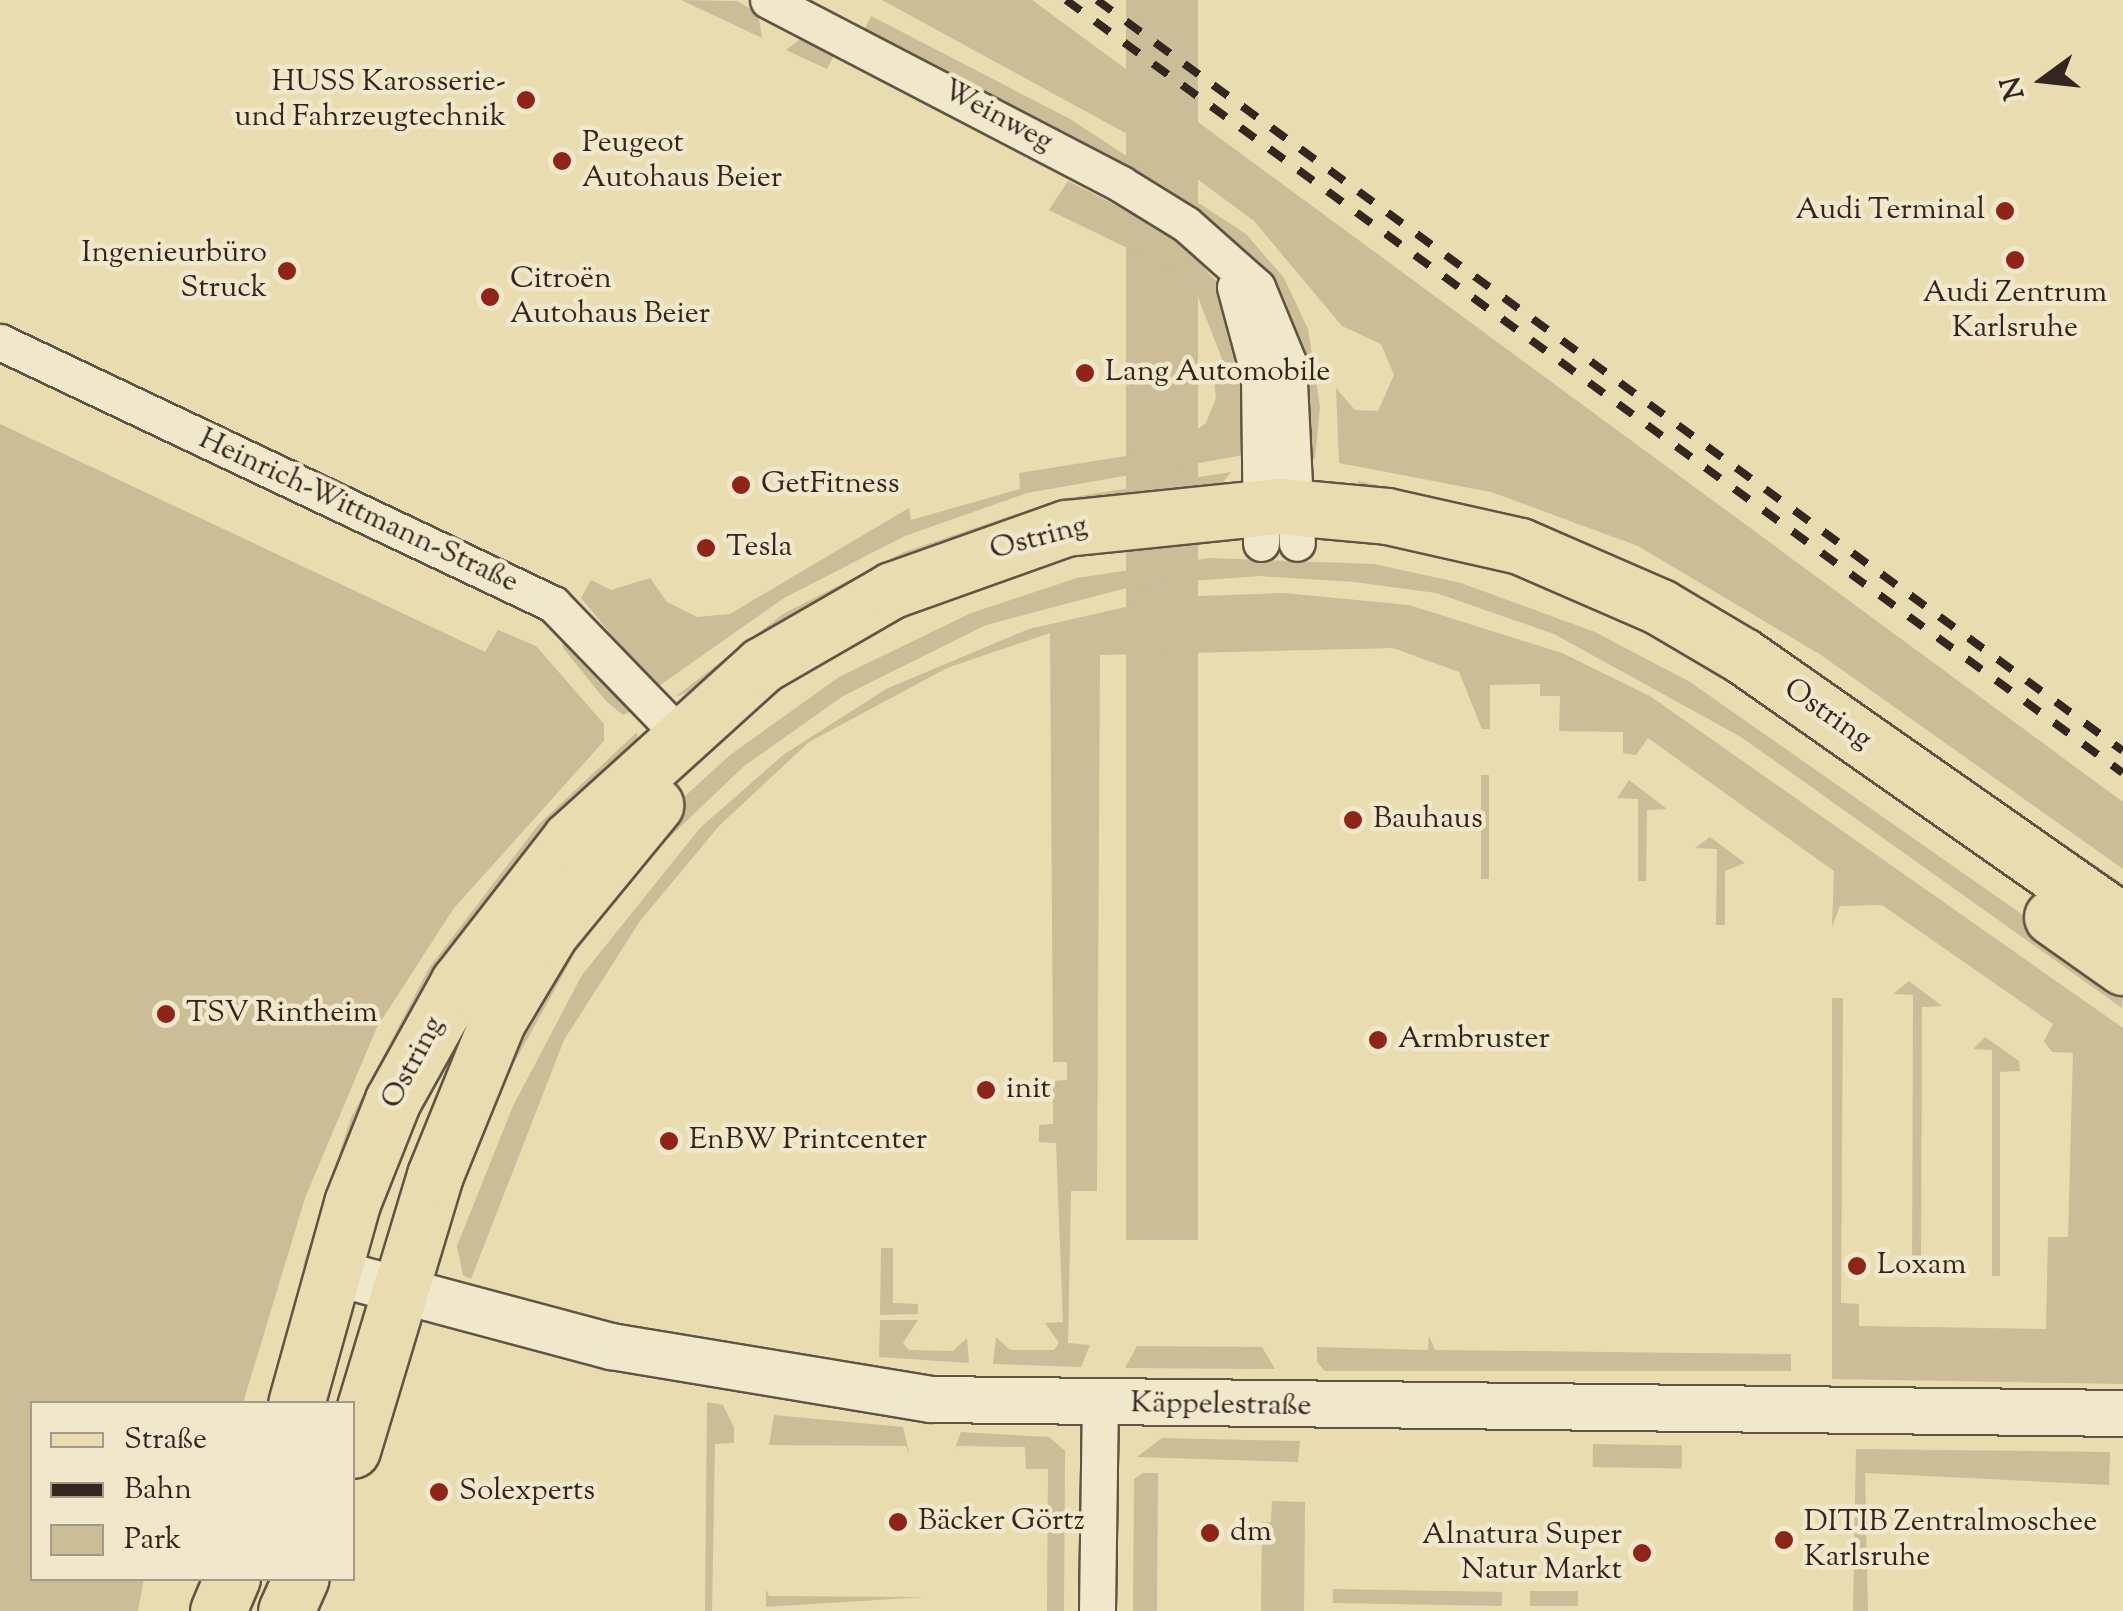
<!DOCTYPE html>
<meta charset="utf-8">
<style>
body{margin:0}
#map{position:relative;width:2123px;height:1611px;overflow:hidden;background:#e9dcb1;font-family:"Sorts Mill Goudy",serif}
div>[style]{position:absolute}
.green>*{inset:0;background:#cabd98;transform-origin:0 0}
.roads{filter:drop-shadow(2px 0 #605444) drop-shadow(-2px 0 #605444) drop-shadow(0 2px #605444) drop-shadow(0 -2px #605444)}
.minor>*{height:35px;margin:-17.5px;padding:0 17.5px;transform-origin:17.5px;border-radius:17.5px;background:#f1e8cc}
.tertiary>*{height:45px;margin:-22.5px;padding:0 22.5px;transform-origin:22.5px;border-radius:22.5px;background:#f1e8cc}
.primary>*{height:55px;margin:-27.5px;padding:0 27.5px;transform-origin:27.5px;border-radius:27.5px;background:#e9dcb1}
.rail>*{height:8px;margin-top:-4px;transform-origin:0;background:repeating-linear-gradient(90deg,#33261f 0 18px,transparent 0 36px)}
.dots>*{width:28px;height:28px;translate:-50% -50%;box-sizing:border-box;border:5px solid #f1e8cc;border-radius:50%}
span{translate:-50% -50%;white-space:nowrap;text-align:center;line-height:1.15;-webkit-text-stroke:9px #f1e8cc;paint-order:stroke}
.poi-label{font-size:30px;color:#33261f}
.right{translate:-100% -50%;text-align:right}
.left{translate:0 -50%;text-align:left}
.street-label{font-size:30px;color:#33261f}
.legend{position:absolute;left:30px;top:1401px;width:325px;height:180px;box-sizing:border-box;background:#f1e8cc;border:2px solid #a59a87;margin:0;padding:12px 18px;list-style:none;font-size:30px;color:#33261f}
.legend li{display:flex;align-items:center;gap:20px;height:50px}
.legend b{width:50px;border:2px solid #a59a87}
.north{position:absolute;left:1993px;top:30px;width:100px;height:100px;-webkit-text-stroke:8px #f1e8cc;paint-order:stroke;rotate:255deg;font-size:28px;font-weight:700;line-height:40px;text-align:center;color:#33261f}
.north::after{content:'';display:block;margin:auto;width:35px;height:45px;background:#33261f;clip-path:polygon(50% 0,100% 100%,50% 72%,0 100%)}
</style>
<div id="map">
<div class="green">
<i style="clip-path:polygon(681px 0,737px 1px,758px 13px,762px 38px)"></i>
<i style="clip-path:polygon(882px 0,1032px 0,2123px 802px,2123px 869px,1821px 655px,1638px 546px,1491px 492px,1339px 463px,1336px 388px,1355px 410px,1378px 411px,1394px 375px,1381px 344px,1342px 326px,1254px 221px,1162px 153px)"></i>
<i style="left:1126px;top:0;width:72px;height:1240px"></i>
<i style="clip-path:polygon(871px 16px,1070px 119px,1246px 234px,1284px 278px,1308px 329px,1320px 407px,1315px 459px,1307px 459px,1256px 266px,1171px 198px,879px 38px,865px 28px)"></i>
<i style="clip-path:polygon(803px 37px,837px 50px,827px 69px,786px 50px)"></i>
<i style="clip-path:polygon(1068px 181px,1171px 233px,1222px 287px,1240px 330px,1244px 455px,1027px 493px,905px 536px,784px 598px,656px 688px,581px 598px,591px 580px,611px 590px,650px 578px,667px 602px,697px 617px,730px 614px,909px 508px,911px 520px,1020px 489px,1019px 473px,1170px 449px,1206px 423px,1216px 398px,1212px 365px,1222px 359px,1191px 279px,1049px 210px)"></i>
<i style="clip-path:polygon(0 424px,485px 652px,498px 630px,536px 646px,604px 724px,604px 741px,454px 908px,377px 1027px,305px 1198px,243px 1403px,32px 1404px,32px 1578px,144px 1579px,138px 1611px,0 1611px)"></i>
<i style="clip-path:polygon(1231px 472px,1218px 488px,675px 697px,783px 614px,904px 552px,1061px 499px)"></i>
<i style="clip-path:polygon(1358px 481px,1531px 518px,1684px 586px,2123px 884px,2123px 904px,1814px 689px,1355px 500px)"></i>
<i style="clip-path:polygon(1209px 558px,1374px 564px,1461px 583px,1595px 632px,1690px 682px,2123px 985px,2122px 1008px,1741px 737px,1554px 634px,1436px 593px,1354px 582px,1259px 576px,1138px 585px,986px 625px,843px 696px,743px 767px,653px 853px,576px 951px,513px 1065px,435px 1253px,490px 1069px,661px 818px,730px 755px,839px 677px,971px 613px,1077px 578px)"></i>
<i style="clip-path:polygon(1284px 593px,1409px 605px,1562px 653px,1650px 696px,2123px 1028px,2123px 1384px,1832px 1379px,1832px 998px,1843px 998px,1841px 1303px,1859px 1304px,1859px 1326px,2046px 1329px,2048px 1237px,2068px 1237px,2073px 1053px,2052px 1052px,2044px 1041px,2053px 1024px,1882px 905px,1840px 906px,1832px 927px,1834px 871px,1648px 738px,1636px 755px,1623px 753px,1623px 732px,1559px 731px,1560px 696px,1540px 696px,1540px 684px,1490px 685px,1490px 729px,1482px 729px,1459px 672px,1393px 648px,1100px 655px,1097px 1191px,1071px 1191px,1068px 1343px,1090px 1345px,1081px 1367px,993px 1364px,996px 1337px,1010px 1350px,1054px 1350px,1059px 1343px,1045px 1323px,1063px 1322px,1056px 1143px,1039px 1142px,1039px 1125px,1053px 1124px,1053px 1081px,1067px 1080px,1067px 1062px,1053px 1062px,1050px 633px,947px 668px,809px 742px,719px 826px,640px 921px,564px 1040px,471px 1279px,463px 1275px,457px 1246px,513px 1106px,582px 975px,700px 828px,783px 755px,886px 689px,1029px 629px,1169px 597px)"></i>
<i style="clip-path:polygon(561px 630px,635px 710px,623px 715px,606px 701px,563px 648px)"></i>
<i style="clip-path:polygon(637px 732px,638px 743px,302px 1268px,351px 1118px,429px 968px,538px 825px)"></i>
<i style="left:1481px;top:775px;width:8px;height:104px"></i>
<i style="clip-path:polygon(1629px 780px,1667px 809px,1647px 810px,1646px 881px,1638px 881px,1638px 799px,1617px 798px)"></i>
<i style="clip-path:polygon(1710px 837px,1745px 863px,1725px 871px,1725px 925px,1716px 925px,1717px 849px,1695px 848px)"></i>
<i style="clip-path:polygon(1909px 981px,1942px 1006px,1922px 1007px,1921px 1275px,1912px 1275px,1913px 995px,1893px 994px)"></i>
<i style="clip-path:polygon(1985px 1037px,2019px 1061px,2020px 1071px,2000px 1072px,2000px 1276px,1992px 1276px,1992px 1050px,1973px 1049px)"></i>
<i style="clip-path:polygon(881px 1248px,893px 1248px,893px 1303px,918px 1304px,918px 1314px,880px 1315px)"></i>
<i style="clip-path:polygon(880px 1320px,918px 1320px,903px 1343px,909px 1350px,953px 1351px,967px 1338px,969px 1363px,879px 1357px)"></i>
<i style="clip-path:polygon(1429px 1336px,1435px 1350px,1791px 1354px,1791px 1371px,1325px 1371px,1317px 1362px,1317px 1347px,1428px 1350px)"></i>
<i style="clip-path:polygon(1137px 1346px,1262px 1347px,1275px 1369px,1125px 1368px)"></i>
<i style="clip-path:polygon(707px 1402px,723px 1405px,734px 1428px,734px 1443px,715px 1444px,712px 1611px,705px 1611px)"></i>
<i style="clip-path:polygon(774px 1415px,903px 1427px,910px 1456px,906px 1446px,769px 1445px)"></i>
<i style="clip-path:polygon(961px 1432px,1049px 1437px,1065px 1451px,1064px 1611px,1047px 1611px,1048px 1469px,1026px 1469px,1025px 1447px,956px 1446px,952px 1456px)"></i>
<i style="clip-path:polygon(1162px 1438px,1300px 1441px,1298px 1462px,1137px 1457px)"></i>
<i style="left:1593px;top:1444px;width:89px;height:23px;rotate:1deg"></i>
<i style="clip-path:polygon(1856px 1449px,2110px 1452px,2109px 1485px,1865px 1473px,1868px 1611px,1853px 1611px)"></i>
<i style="clip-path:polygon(1143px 1473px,1158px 1473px,1157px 1611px,1133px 1611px,1134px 1479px)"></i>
<i style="clip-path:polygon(1272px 1501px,1305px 1502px,1304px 1611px,1261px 1611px,1262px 1522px,1271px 1522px)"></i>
<i style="clip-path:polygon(766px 1589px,769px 1596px,924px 1597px,766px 1607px)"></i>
<i style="left:1333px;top:1589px;width:169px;height:14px;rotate:1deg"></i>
<i style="left:1530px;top:1591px;width:48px;height:15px"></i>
</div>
<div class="roads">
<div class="minor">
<i style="left:768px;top:0;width:398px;rotate:27.5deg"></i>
<i style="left:1121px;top:184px;width:76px;rotate:31.6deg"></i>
<i style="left:1186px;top:224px;width:95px;rotate:41.6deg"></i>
<i style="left:1257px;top:287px;width:81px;rotate:67.5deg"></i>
<i style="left:1288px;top:362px;width:181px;rotate:87.2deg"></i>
<i style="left:1235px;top:287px;width:92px;rotate:74.9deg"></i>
<i style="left:1259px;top:376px;width:167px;rotate:89.3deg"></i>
<i style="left:0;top:342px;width:612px;rotate:25.35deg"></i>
<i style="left:553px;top:604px;width:180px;rotate:45.9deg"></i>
<i style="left:1097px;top:1611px;width:207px;rotate:-89.2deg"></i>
</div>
<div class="tertiary">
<i style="left:334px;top:1272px;width:287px;rotate:15deg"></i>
<i style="left:611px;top:1346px;width:323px;rotate:9.4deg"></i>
<i style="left:930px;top:1399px;width:1193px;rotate:0.67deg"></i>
</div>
<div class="primary">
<i style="left:2052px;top:917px;width:87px;rotate:35.2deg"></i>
<i style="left:296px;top:1404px;width:209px;rotate:-74.4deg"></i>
<i style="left:352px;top:1203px;width:111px;rotate:-68.3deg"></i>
<i style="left:393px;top:1100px;width:134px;rotate:-60.9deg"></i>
<i style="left:458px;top:983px;width:182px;rotate:-52.1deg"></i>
<i style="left:570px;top:839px;width:259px;rotate:-42.2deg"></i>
<i style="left:762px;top:665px;width:150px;rotate:-30deg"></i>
<i style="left:892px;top:590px;width:185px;rotate:-19.6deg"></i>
<i style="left:1066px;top:528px;width:214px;rotate:-5.9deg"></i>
<i style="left:1279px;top:506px;width:108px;rotate:5.3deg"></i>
<i style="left:1387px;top:516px;width:136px;rotate:12.7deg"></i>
<i style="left:1520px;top:546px;width:153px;rotate:23.5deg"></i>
<i style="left:1660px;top:607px;width:96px;rotate:30.6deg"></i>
<i style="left:1743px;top:656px;width:464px;rotate:35deg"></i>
<i style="left:352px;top:1450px;width:287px;rotate:-73.2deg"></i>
<i style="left:435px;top:1175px;width:165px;rotate:-67.9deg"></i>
<i style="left:497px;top:1022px;width:104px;rotate:-59.2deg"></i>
<i style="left:550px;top:933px;width:166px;rotate:-50.6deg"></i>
<i style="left:218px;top:1611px;width:36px;rotate:-67deg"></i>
<i style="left:286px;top:1611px;width:36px;rotate:-66deg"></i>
</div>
</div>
<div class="rail">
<i style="left:1066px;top:0;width:1309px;rotate:36.18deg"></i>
<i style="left:1097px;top:0;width:1271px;rotate:36.2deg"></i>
</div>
<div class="dots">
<i style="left:526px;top:100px;background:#8f2418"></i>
<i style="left:562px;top:161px;background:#8f2418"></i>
<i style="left:2005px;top:211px;background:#8f2418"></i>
<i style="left:2015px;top:260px;background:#8f2418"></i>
<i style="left:287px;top:271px;background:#8f2418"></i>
<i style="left:490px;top:297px;background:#8f2418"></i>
<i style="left:1085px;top:373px;background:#8f2418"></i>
<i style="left:741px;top:485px;background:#8f2418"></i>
<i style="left:706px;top:548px;background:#8f2418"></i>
<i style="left:1353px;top:820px;background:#8f2418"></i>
<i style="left:166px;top:1014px;background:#8f2418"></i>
<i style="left:1378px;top:1040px;background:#8f2418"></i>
<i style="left:986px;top:1090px;background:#8f2418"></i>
<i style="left:669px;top:1141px;background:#8f2418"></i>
<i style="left:1857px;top:1266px;background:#8f2418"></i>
<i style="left:439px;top:1492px;background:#8f2418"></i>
<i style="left:898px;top:1522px;background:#8f2418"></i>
<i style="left:1210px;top:1533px;background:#8f2418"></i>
<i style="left:1784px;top:1540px;background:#8f2418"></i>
<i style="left:1642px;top:1553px;background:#8f2418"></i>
</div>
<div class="poi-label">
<span class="right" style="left:506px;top:100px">HUSS Karosserie-<br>und Fahrzeugtechnik</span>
<span class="left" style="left:582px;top:161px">Peugeot<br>Autohaus Beier</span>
<span class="right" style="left:1985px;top:211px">Audi Terminal</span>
<span class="right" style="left:267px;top:271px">Ingenieurbüro<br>Struck</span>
<span class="left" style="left:510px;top:297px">Citroën<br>Autohaus Beier</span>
<span style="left:2015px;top:311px">Audi Zentrum<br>Karlsruhe</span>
<span class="left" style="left:1105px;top:373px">Lang Automobile</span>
<span class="left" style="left:761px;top:485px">GetFitness</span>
<span class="left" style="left:726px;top:548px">Tesla</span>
<span class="left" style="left:1373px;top:820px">Bauhaus</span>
<span class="left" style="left:186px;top:1014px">TSV Rintheim</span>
<span class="left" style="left:1398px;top:1040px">Armbruster</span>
<span class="left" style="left:1006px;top:1090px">init</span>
<span class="left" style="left:689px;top:1141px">EnBW Printcenter</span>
<span class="left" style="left:1877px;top:1266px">Loxam</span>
<span class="left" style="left:459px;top:1492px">Solexperts</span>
<span class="left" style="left:918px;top:1522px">Bäcker Görtz</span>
<span class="left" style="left:1804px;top:1540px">DITIB Zentralmoschee<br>Karlsruhe</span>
<span class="left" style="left:1230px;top:1533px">dm</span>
<span class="right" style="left:1622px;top:1553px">Alnatura Super<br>Natur Markt</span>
</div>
<div class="street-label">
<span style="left:997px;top:117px;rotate:28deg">Weinweg</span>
<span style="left:358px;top:512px;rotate:25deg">Heinrich-Wittmann-Straße</span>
<span style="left:1039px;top:539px;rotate:-15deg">Ostring</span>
<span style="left:1827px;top:715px;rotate:35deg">Ostring</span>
<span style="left:414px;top:1063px;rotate:-62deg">Ostring</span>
<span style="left:1221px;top:1406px;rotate:1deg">Käppelestraße</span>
</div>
<ul class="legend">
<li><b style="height:12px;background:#e9dcb1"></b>Straße</li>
<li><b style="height:12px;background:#33261f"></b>Bahn</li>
<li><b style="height:28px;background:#cabd98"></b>Park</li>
</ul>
<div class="north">N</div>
</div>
